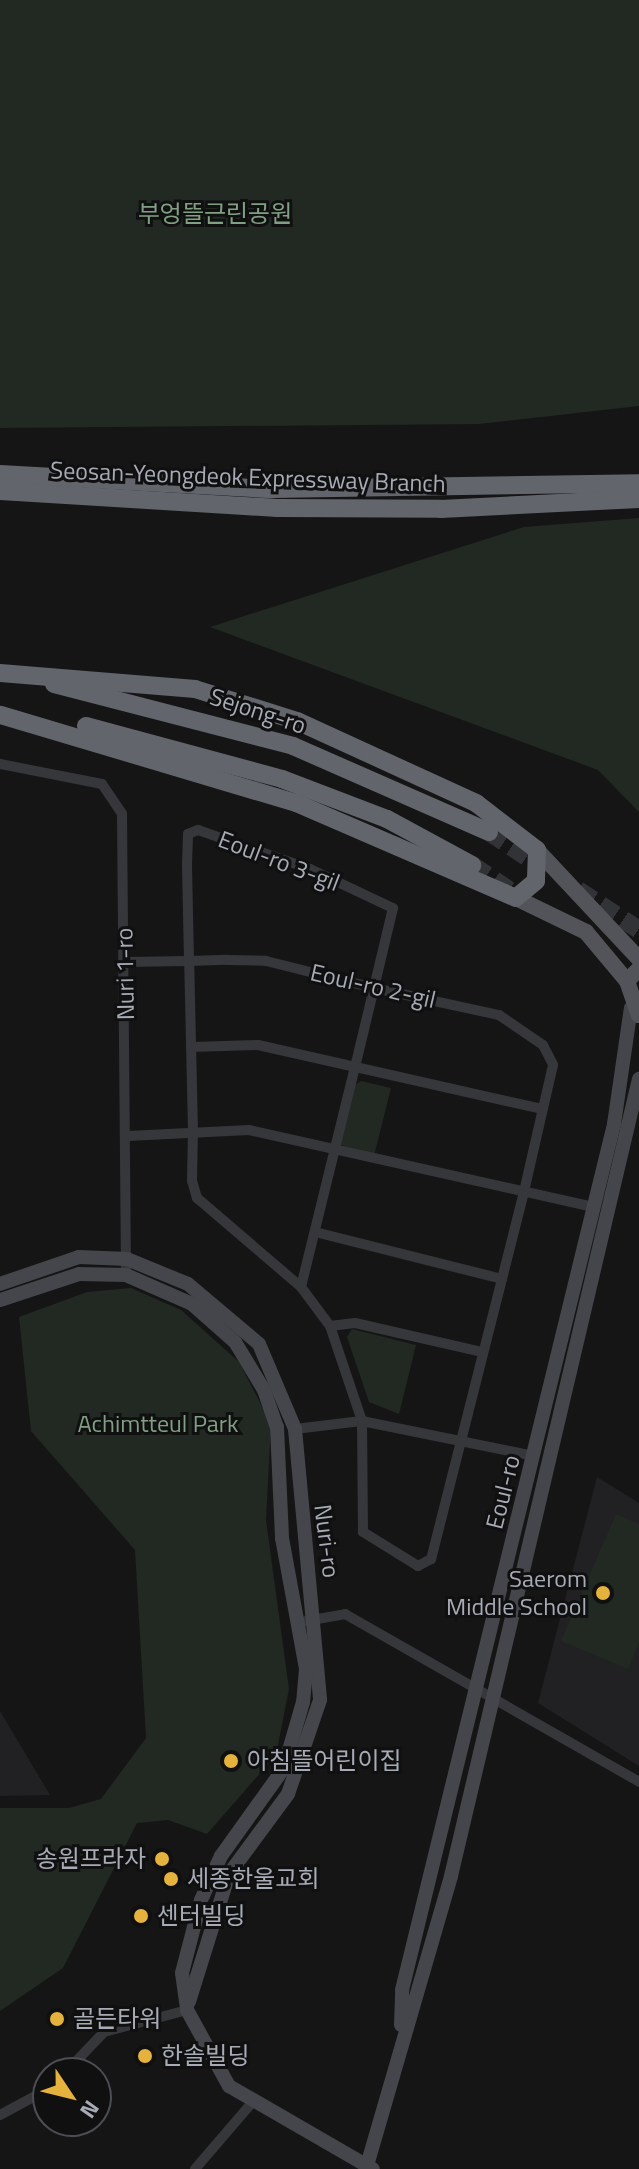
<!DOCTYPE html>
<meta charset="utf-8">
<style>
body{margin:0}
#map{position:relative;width:639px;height:2169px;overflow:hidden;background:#151516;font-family:"Titillium Web","Noto Sans KR",sans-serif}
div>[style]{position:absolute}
.built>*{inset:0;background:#212123}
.green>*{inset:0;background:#212922}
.highway-tunnel>*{height:18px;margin-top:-9px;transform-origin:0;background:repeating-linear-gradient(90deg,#323336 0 18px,transparent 0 27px)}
.street>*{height:10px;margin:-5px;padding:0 5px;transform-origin:5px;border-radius:5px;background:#36373b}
.secondary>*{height:14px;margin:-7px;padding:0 7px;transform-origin:7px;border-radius:7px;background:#44464b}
.primary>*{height:16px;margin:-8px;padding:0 8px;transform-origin:8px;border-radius:8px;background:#52545a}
.highway>*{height:18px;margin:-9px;padding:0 9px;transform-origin:9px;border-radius:9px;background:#62656c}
.dots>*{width:22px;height:22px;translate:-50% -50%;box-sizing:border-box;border:4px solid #101011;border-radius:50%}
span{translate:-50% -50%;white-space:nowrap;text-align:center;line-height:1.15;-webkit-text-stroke:6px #101011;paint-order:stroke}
.park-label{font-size:24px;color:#809f83}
.street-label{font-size:24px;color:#a7abb6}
.poi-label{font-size:24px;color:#a7abb6}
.right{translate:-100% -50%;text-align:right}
.left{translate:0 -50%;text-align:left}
.north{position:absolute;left:32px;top:2057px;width:80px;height:80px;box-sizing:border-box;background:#101011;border:2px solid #4c4e53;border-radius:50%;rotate:125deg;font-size:22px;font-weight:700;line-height:32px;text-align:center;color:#a7abb6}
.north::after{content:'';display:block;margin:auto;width:28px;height:36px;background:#e5b23e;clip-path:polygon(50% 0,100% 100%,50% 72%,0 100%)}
</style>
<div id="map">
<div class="built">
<i style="clip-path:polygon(597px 1477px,639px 1503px,639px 1766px,538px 1703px)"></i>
<i style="clip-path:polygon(0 1711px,50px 1795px,0 1796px)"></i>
</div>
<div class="green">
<i style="clip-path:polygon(0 0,639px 0,639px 406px,479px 424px,0 428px)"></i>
<i style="clip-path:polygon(639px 518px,639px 812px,598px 770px,210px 627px,524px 527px)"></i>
<i style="clip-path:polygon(361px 1081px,391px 1088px,374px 1156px,339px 1144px,353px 1086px)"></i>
<i style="clip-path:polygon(131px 1288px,181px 1310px,239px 1362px,271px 1424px,266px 1520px,289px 1689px,276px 1755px,207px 1834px,168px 1820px,137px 1823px,63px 1968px,0 2011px,0 1808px,69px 1808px,101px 1799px,146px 1738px,135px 1550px,31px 1431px,19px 1317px,87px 1292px)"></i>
<i style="clip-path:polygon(352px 1329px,416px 1345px,399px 1414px,369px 1402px,347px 1337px)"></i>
<i style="clip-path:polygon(616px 1514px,639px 1524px,639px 1642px,628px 1669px,561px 1641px)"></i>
</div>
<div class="highway-tunnel">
<i style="left:489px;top:832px;width:69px;rotate:33.7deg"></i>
<i style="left:472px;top:865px;width:45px;rotate:34deg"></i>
<i style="left:578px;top:890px;width:73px;rotate:33.3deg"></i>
</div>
<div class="street">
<i style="left:0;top:764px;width:104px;rotate:11.1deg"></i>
<i style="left:102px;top:784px;width:36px;rotate:56deg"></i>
<i style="left:122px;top:814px;width:461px;rotate:89.5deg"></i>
<i style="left:125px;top:962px;width:64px;rotate:-0.9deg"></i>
<i style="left:189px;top:961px;width:38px;rotate:-2deg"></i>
<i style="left:227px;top:960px;width:39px;rotate:1deg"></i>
<i style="left:266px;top:961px;width:111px;rotate:14deg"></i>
<i style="left:374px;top:988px;width:128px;rotate:12.2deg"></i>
<i style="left:499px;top:1015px;width:53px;rotate:34.3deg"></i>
<i style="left:543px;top:1045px;width:22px;rotate:63deg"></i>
<i style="left:553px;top:1065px;width:130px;rotate:102.9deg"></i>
<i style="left:524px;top:1192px;width:379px;rotate:104.2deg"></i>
<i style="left:431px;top:1559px;width:15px;rotate:152deg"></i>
<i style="left:418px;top:1566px;width:65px;rotate:-148.3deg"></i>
<i style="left:363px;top:1532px;width:111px;rotate:-90.5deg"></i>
<i style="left:362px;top:1421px;width:100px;rotate:-108.6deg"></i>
<i style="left:330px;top:1326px;width:49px;rotate:-126.6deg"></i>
<i style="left:301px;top:1287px;width:137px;rotate:-139.4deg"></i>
<i style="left:197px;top:1198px;width:18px;rotate:-106deg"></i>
<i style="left:192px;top:1181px;width:50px;rotate:-88.9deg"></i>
<i style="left:193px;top:1131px;width:170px;rotate:-91.3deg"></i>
<i style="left:189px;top:961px;width:97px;rotate:-91.2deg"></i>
<i style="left:187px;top:864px;width:30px;rotate:-88deg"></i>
<i style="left:188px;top:834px;width:11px;rotate:-22deg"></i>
<i style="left:198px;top:830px;width:119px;rotate:19.2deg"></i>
<i style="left:310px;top:869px;width:92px;rotate:25.2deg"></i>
<i style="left:393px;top:908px;width:82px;rotate:103.4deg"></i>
<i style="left:374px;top:988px;width:85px;rotate:103.5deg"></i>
<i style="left:354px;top:1071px;width:222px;rotate:103.8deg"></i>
<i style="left:191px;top:1047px;width:67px;rotate:-1.7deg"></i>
<i style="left:258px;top:1045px;width:291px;rotate:12.7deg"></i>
<i style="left:128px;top:1136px;width:121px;rotate:-2.8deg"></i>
<i style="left:249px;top:1130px;width:353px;rotate:12.6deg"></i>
<i style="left:315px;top:1232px;width:193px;rotate:14.1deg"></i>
<i style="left:330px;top:1326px;width:25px;rotate:-7deg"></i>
<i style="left:355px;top:1323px;width:131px;rotate:12.8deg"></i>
<i style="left:295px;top:1429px;width:67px;rotate:-6.8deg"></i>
<i style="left:362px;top:1421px;width:176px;rotate:11.5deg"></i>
<i style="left:306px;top:1621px;width:40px;rotate:-10deg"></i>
<i style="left:345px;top:1614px;width:339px;rotate:29.7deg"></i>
<i style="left:65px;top:2073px;width:57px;rotate:-46.4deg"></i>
<i style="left:104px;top:2032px;width:86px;rotate:-14.8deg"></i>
<i style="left:0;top:2115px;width:55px;rotate:-28.4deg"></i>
<i style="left:195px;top:2169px;width:86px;rotate:-49.3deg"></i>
</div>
<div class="secondary">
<i style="left:0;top:1284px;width:83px;rotate:-18.9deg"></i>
<i style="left:79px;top:1257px;width:48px;rotate:2.4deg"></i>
<i style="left:127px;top:1259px;width:66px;rotate:22.3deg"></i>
<i style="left:188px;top:1284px;width:93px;rotate:40.2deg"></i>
<i style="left:259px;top:1344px;width:92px;rotate:67deg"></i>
<i style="left:295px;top:1429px;width:272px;rotate:84.7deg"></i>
<i style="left:320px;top:1700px;width:99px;rotate:108.8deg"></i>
<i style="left:288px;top:1794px;width:99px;rotate:126.4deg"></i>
<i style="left:229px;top:1874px;width:134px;rotate:107.4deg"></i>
<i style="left:0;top:1300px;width:83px;rotate:-18.2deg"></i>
<i style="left:79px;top:1274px;width:47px;rotate:1.2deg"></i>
<i style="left:126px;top:1275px;width:72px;rotate:23.7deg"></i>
<i style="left:192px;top:1304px;width:57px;rotate:41.5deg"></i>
<i style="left:235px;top:1342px;width:56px;rotate:58.9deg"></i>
<i style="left:264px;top:1390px;width:39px;rotate:71deg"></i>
<i style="left:277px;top:1427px;width:111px;rotate:87.4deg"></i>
<i style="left:282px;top:1538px;width:133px;rotate:79.6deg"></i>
<i style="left:306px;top:1669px;width:33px;rotate:95deg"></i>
<i style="left:303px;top:1702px;width:69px;rotate:106.1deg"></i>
<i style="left:284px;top:1768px;width:108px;rotate:125.6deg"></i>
<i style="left:221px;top:1856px;width:48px;rotate:114.4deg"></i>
<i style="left:201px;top:1900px;width:75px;rotate:104.6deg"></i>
<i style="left:182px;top:1973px;width:37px;rotate:82deg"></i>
<i style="left:187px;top:2010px;width:87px;rotate:61.1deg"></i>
<i style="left:229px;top:2086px;width:166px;rotate:30deg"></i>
<i style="left:401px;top:2025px;width:35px;rotate:-88deg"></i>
<i style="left:402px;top:1990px;width:892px;rotate:-76.24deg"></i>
<i style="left:614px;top:1124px;width:117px;rotate:-81.7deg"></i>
<i style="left:366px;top:2169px;width:305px;rotate:-73.8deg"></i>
<i style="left:451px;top:1876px;width:819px;rotate:-76.73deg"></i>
</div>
<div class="primary">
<i style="left:537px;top:850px;width:149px;rotate:46.9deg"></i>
<i style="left:516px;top:898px;width:78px;rotate:25.9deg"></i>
<i style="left:586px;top:932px;width:64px;rotate:50.1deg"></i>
<i style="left:639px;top:969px;width:17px;rotate:135deg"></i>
<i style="left:627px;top:981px;width:36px;rotate:71deg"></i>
</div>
<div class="highway">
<i style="left:0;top:474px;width:272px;rotate:3.2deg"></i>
<i style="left:272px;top:489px;width:367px;rotate:-0.9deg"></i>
<i style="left:0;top:491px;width:278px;rotate:3.5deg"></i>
<i style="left:277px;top:508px;width:164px;rotate:0.3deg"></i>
<i style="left:441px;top:509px;width:198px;rotate:-2.9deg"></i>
<i style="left:0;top:673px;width:196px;rotate:4.7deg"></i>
<i style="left:195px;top:689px;width:107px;rotate:17.4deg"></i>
<i style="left:297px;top:721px;width:197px;rotate:24.6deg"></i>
<i style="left:476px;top:803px;width:77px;rotate:37.6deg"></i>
<i style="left:537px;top:850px;width:31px;rotate:92deg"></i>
<i style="left:536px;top:881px;width:26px;rotate:140deg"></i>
<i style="left:516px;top:898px;width:240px;rotate:-156.6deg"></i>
<i style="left:296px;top:803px;width:309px;rotate:-163.4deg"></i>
<i style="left:54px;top:684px;width:247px;rotate:14.5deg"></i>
<i style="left:293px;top:746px;width:214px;rotate:23.7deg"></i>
<i style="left:86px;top:726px;width:203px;rotate:15.1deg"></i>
<i style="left:282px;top:779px;width:112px;rotate:20.9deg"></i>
<i style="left:387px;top:819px;width:97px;rotate:28.4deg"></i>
</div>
<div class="dots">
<i style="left:603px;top:1593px;background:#e5b23e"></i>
<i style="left:231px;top:1761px;background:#e5b23e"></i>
<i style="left:162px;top:1859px;background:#e5b23e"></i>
<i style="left:171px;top:1879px;background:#e5b23e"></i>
<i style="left:141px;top:1916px;background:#e5b23e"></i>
<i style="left:57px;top:2019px;background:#e5b23e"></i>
<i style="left:145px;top:2056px;background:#e5b23e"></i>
</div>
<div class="park-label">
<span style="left:215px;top:214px">부엉뜰근린공원</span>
<span style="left:158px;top:1424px">Achimtteul Park</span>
</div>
<div class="street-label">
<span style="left:248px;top:477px;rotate:2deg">Seosan-Yeongdeok Expressway Branch</span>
<span style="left:258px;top:711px;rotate:18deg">Sejong-ro</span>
<span style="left:279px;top:861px;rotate:21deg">Eoul-ro 3-gil</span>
<span style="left:125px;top:974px;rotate:-91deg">Nuri 1-ro</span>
<span style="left:373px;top:986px;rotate:13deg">Eoul-ro 2-gil</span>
<span style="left:503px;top:1492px;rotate:-76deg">Eoul-ro</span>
<span style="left:327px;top:1541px;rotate:83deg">Nuri-ro</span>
</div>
<div class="poi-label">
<span class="right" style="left:587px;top:1593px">Saerom<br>Middle School</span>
<span class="left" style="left:247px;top:1761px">아침뜰어린이집</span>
<span class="right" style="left:146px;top:1859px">송원프라자</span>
<span class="left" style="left:187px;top:1879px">세종한울교회</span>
<span class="left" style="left:157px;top:1916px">센터빌딩</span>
<span class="left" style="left:73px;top:2019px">골든타워</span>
<span class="left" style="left:161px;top:2056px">한솔빌딩</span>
</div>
<div class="north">N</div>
</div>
